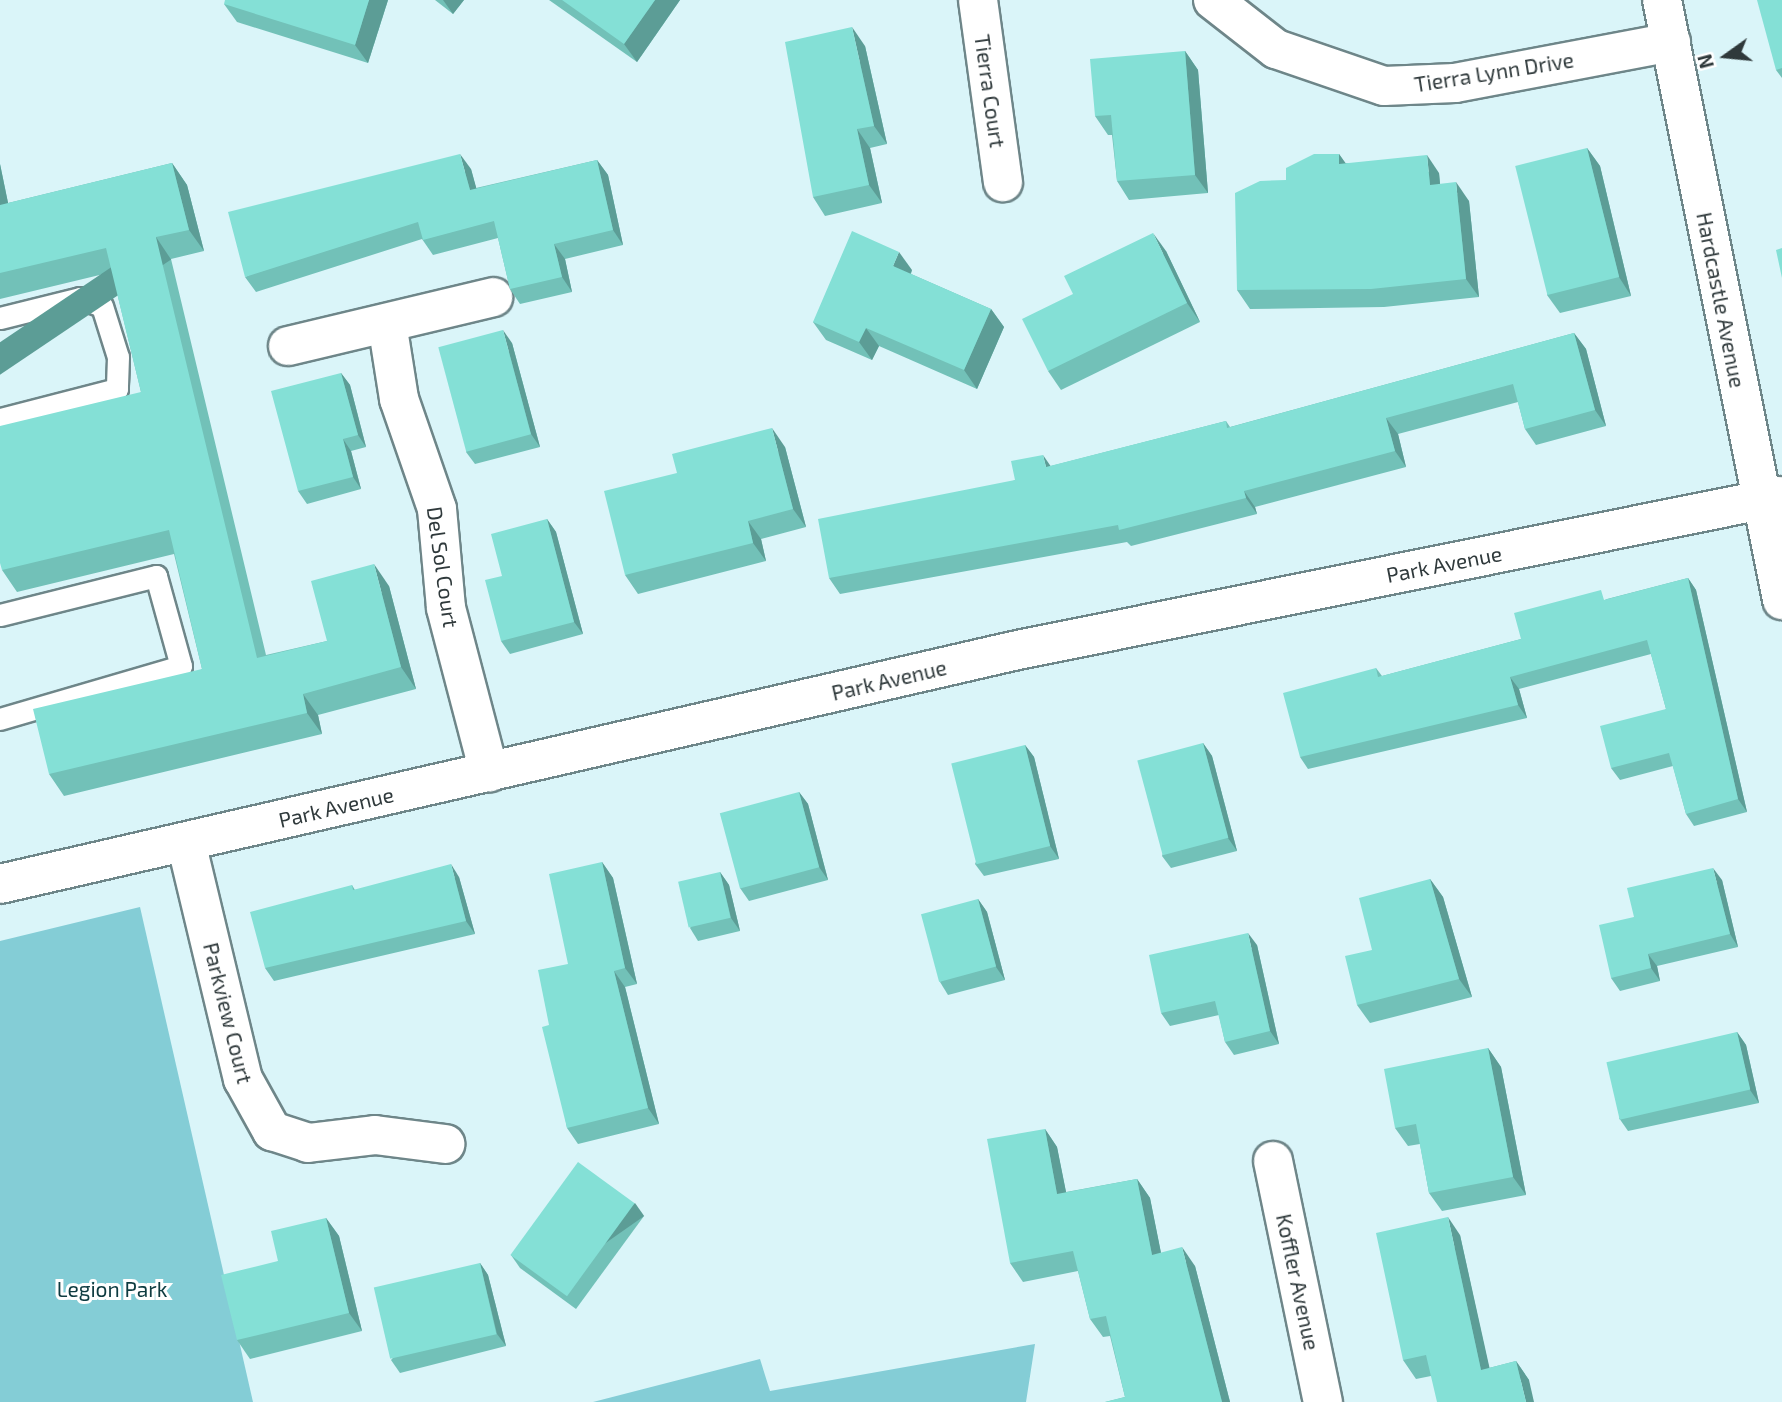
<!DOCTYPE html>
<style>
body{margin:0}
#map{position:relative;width:1782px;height:1402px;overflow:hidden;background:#daf5f9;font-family:"Exo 2",sans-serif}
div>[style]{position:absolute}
.green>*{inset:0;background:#84cdd6}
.roads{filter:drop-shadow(2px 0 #6e8689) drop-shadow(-2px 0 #6e8689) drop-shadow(0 2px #6e8689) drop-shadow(0 -2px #6e8689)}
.lane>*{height:21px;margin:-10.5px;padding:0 10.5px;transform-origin:10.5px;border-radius:10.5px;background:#fff}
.street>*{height:38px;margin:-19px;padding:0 19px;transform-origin:19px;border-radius:19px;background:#fff}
.secondary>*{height:38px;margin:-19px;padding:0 19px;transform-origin:19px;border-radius:19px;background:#fff}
.wall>*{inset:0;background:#72c1b8}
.shaded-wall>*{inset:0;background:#5c9d96;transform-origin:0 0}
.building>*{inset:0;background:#84e0d6;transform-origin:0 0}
span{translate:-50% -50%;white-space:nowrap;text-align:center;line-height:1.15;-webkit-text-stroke:6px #fff;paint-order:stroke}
.street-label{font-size:21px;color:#2f393b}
.park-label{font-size:21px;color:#0e3b40}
.north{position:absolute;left:1691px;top:21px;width:70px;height:70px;-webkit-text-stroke:5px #fff;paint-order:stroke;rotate:255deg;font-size:19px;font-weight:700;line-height:28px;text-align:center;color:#2f393b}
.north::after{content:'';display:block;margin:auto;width:24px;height:32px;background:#2f393b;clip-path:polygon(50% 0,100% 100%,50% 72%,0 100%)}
</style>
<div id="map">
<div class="green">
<i style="clip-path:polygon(140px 907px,253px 1402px,0 1402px,0 941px)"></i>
<i style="clip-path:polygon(1035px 1344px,1026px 1402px,593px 1402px,760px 1359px,770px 1391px)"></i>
</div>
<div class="roads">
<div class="lane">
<i style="left:0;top:318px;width:82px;rotate:-14deg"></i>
<i style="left:80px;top:298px;width:23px;rotate:20deg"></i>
<i style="left:102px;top:306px;width:53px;rotate:72.6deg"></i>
<i style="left:118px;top:357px;width:32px;rotate:92deg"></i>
<i style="left:117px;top:389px;width:121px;rotate:165.6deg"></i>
<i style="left:0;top:615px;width:161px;rotate:-14deg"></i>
<i style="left:156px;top:576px;width:93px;rotate:74.5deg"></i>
<i style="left:181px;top:666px;width:189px;rotate:163.7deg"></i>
</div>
<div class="street">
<i style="left:978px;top:0;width:184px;rotate:82.2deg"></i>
<i style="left:1213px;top:0;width:80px;rotate:37.9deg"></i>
<i style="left:1276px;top:49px;width:114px;rotate:18.9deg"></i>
<i style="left:1384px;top:86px;width:71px;rotate:-2.4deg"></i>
<i style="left:1455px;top:83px;width:220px;rotate:-10.7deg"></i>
<i style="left:387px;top:323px;width:77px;rotate:81deg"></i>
<i style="left:399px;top:399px;width:116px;rotate:70.9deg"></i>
<i style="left:437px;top:509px;width:99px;rotate:84.8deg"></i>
<i style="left:446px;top:608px;width:170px;rotate:75.3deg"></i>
<i style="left:288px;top:346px;width:211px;rotate:-13.4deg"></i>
<i style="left:186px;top:842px;width:244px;rotate:76.5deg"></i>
<i style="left:243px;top:1079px;width:60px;rotate:60.9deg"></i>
<i style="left:272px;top:1131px;width:38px;rotate:18deg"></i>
<i style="left:308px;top:1143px;width:67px;rotate:-6.8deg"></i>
<i style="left:375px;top:1135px;width:71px;rotate:7.3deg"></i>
<i style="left:1273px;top:1161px;width:246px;rotate:78.3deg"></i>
</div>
<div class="secondary">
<i style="left:1662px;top:0;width:612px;rotate:78.69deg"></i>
<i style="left:0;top:884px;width:1039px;rotate:-12.95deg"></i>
<i style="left:1013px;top:651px;width:784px;rotate:-11.4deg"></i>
</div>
</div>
<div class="wall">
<i style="clip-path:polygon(388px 0,368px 63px,237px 22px,224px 4px)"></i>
<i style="clip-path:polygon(435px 0,464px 0,453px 14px)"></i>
<i style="clip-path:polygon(549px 0,680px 0,637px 62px)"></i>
<i style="clip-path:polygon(1782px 0,1782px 78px,1776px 70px)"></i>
<i style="clip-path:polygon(865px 46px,887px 144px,870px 148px,882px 203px,825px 216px,813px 197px)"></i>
<i style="clip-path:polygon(1185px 51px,1198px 70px,1208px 193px,1129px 200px,1117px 181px,1112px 135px,1108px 135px,1095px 116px)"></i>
<i style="clip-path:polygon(1587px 148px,1600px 166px,1631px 296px,1560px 313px,1547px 295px)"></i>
<i style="clip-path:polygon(1339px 154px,1345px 163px,1439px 173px,1440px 184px,1469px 201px,1479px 297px,1384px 307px,1250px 309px,1237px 290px,1286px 180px)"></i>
<i style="clip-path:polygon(597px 160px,608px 175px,623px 245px,565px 259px,572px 292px,520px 304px,510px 289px,498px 238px,433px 255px,422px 239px,256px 292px,245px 277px,471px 169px,476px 188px)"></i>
<i style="clip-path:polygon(172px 163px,187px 185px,204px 251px,171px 259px,266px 655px,327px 641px,389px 586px,416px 689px,318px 715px,322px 734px,64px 796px,49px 774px,202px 669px,174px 554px,17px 592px,2px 570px,141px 392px,112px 272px,0 299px,0 164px,8px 203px)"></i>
<i style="clip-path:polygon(1166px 251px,1200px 322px,1061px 390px,1048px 371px)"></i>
<i style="clip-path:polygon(912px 270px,911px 274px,991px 309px,1004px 327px,977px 389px,879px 346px,872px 360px,826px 340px,813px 322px)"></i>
<i style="clip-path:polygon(1574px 333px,1586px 349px,1606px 426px,1536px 445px,1525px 429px,1518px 402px,1398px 434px,1406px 467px,1255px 507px,1257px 514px,1131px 546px,1127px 542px,840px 594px,829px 578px,1015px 480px,1051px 466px,1226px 421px,1230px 427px)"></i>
<i style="clip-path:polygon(512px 343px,540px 447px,475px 464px,466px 452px)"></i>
<i style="clip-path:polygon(341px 373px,350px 385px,366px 447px,351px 451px,361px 489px,307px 504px,298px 491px)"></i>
<i style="clip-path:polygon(785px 447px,806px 527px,761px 539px,766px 561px,638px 594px,625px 575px)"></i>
<i style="clip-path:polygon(547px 519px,556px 532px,583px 634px,510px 654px,501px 641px,502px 576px)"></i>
<i style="clip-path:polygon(1688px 578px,1696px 590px,1747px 812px,1694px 826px,1686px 814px,1673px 766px,1620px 780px,1611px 768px,1666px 709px,1651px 654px,1519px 689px,1527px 718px,1308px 769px,1300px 757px,1376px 668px,1382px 676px,1521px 639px,1607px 599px)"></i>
<i style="clip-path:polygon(1203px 743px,1212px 756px,1237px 851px,1171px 868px,1162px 856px)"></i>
<i style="clip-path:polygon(1025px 745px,1034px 757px,1059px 859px,984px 876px,975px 864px)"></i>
<i style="clip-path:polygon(799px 792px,808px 804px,828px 880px,749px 901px,740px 888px)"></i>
<i style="clip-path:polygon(602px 862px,613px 878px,637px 984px,625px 987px,659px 1124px,578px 1144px,567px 1128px,549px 1025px,568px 964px)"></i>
<i style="clip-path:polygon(720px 872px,729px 885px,740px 931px,698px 941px,690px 928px)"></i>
<i style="clip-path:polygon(459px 877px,475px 934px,274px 981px,265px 968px,352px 885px,355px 890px)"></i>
<i style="clip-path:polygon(1430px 879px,1443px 897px,1472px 997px,1370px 1023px,1357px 1005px,1372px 950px)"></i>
<i style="clip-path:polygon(1722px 880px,1738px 947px,1657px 966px,1660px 981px,1620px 991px,1611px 978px,1634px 917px)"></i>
<i style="clip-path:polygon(978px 899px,987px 912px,1005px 980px,948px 995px,940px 982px)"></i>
<i style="clip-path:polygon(1257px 945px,1279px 1044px,1234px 1055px,1225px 1042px,1219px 1015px,1170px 1026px,1161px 1013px)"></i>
<i style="clip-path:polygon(1737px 1032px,1746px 1045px,1759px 1103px,1628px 1131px,1619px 1118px)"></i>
<i style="clip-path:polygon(1488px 1048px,1501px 1067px,1526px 1195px,1442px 1211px,1429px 1193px,1420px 1144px,1408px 1146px,1395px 1128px)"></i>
<i style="clip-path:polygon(1045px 1129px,1057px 1147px,1066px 1192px,1137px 1179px,1150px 1198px,1161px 1253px,1195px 1266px,1230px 1402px,1105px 1402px,1125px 1397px,1110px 1336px,1103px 1337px,1090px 1319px,1078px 1271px,1023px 1282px,1010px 1263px)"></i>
<i style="clip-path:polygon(644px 1216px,576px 1309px,520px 1268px,511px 1255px)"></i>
<i style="clip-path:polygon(326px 1218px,339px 1236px,362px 1331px,250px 1359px,237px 1340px,278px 1261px)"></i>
<i style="clip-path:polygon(1460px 1235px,1489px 1368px,1516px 1361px,1529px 1380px,1431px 1376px,1416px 1379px,1403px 1360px)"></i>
<i style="clip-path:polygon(480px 1263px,488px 1275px,506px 1346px,400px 1373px,391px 1360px)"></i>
</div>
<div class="shaded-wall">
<i style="clip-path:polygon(369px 0,388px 0,368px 63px,355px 45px)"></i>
<i style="clip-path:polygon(443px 0,464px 0,453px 14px)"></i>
<i style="clip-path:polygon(655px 0,680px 0,637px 62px,624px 44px)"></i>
<i style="clip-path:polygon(852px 27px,865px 46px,887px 144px,874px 126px)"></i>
<i style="clip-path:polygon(1185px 51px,1198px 70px,1208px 193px,1195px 175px)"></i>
<i style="clip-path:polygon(857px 129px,870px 148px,882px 203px,869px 185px)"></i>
<i style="clip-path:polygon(1587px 148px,1600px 166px,1631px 296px,1619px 277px)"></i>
<i style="clip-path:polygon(460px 154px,471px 169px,481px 205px,470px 190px)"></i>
<i style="clip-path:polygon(1339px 154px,1352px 172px,1339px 164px)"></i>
<i style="clip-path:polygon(1427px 155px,1439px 173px,1442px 204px,1430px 185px)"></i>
<i style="clip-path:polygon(597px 160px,608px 175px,623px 245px,613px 230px)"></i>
<i style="clip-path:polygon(172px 163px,187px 185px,204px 251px,189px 230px)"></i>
<i style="clip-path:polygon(0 164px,13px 227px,0 208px)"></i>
<i style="clip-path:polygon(1456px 182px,1469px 201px,1479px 297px,1466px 279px)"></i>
<i style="clip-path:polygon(1153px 233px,1166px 251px,1200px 322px,1187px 303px)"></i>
<i style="left:156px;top:237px;width:27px;height:433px;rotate:56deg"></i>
<i style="clip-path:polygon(554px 244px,565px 259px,572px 292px,562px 277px)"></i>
<i style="clip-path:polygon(899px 252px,912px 270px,906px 284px,893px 266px)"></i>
<i style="clip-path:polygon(991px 309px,1004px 327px,977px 389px,964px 370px)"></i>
<i style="clip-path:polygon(866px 328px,879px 346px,872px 360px,859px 342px)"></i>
<i style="clip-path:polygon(503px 330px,512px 343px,540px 447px,531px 434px)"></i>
<i style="clip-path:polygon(1574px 333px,1586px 349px,1606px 426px,1595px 410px)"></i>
<i style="clip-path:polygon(341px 373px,350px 385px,366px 447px,358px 435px)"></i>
<i style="clip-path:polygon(1386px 418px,1398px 434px,1406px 467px,1395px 451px)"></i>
<i style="clip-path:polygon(772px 428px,785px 447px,806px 527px,793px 509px)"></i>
<i style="clip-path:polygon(343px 439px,351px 451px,361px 489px,353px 477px)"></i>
<i style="clip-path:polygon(1043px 455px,1054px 471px,1046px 467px)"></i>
<i style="clip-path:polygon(1244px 491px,1255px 507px,1257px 514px,1246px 498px)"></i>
<i style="clip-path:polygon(547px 519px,556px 532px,583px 634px,574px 622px)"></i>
<i style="clip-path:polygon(748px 521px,761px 539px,766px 561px,753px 543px)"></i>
<i style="clip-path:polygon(374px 564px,389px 586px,416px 689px,401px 667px)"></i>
<i style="clip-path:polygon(1688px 578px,1696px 590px,1747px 812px,1738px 799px)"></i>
<i style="clip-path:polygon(1510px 677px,1519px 689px,1527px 718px,1518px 705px)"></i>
<i style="clip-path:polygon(303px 694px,318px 715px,322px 734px,307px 713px)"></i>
<i style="clip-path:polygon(1203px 743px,1212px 756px,1237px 851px,1228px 838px)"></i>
<i style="clip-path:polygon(1025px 745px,1034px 757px,1059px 859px,1050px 846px)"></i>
<i style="clip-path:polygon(799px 792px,808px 804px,828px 880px,819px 867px)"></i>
<i style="clip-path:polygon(602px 862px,613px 878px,637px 984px,625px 968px)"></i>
<i style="clip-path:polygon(451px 864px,459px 877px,475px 934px,466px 921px)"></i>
<i style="clip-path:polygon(1713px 868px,1722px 880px,1738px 947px,1730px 934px)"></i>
<i style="clip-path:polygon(720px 872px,729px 885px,740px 931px,731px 918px)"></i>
<i style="clip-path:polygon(1430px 879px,1443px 897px,1472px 997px,1459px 979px)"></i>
<i style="clip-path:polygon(978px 899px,987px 912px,1005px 980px,996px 967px)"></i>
<i style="clip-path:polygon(1248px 933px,1257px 945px,1279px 1044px,1270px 1031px)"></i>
<i style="clip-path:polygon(1648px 954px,1657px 966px,1660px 981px,1651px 968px)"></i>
<i style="clip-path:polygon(614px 971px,625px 987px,659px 1124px,648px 1108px)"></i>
<i style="clip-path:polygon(1737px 1032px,1746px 1045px,1759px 1103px,1750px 1090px)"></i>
<i style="clip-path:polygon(1488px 1048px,1501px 1067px,1526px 1195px,1513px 1177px)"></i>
<i style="clip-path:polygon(1045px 1129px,1057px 1147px,1070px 1212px,1057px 1194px)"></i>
<i style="clip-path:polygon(1137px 1179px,1150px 1198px,1165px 1273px,1152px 1255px)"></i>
<i style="left:635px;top:1203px;width:16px;height:116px;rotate:55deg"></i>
<i style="clip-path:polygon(1448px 1217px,1460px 1235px,1494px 1388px,1481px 1370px)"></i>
<i style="clip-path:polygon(326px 1218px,339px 1236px,362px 1331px,349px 1313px)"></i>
<i style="clip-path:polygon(1182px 1247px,1195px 1266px,1230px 1402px,1222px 1402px)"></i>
<i style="clip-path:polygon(480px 1263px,488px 1275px,506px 1346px,497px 1334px)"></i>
<i style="clip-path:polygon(1516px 1361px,1529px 1380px,1534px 1402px,1526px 1402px)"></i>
</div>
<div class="building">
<i style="clip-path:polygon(225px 0,369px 0,355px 45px,224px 4px)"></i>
<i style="clip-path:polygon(562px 0,655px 0,624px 44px)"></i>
<i style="clip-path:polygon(1757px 0,1782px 0,1782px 68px,1776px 70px)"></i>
<i style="clip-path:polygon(852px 27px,874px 126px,857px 129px,869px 185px,813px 197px,785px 42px)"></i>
<i style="clip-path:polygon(1185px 51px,1195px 175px,1117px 181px,1111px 115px,1095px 116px,1090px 59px)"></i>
<i style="left:1587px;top:148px;width:133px;height:74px;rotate:76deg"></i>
<i style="clip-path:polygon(460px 154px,470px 190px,597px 160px,613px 230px,554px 244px,562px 277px,510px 289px,494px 221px,423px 240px,418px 222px,245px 277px,228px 212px)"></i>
<i style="clip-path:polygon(1314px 154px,1339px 154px,1339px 164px,1427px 155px,1430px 185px,1456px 182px,1466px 279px,1371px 289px,1237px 290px,1235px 193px,1260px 181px,1286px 180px,1286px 168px)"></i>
<i style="clip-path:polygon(172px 163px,189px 230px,156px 237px,257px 658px,327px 641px,311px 581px,374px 564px,401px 667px,303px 694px,307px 713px,49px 774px,33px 709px,202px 669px,169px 530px,2px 570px,0 563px,0 426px,141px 392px,106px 248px,0 273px,0 205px)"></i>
<i style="clip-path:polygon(852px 231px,899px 252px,893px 266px,991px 309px,964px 370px,866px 328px,859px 342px,813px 322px)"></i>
<i style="clip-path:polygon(1153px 233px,1187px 303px,1048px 371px,1022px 319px,1073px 294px,1064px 276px)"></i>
<i style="clip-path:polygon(1782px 248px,1782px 278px,1776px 250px)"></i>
<i style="left:503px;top:330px;width:108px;height:67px;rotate:75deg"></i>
<i style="clip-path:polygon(1574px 333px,1595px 410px,1525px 429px,1513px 384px,1386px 418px,1395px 451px,1244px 491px,1246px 498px,1119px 530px,1118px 525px,829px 578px,818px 519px,1015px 480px,1011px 461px,1043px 455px,1046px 467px,1226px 421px,1227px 428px)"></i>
<i style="clip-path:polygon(341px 373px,358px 435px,343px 439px,353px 477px,298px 491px,271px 391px)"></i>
<i style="clip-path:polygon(772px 428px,793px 509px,748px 521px,753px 543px,625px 575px,604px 491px,677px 473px,672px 454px)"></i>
<i style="clip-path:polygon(547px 519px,574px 622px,501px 641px,485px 580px,502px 576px,491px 534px)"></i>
<i style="clip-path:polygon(1688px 578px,1738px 799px,1686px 814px,1669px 753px,1611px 768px,1600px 726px,1666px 709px,1647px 640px,1510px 677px,1518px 705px,1300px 757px,1283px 693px,1376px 668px,1378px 677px,1521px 639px,1514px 613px,1601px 590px,1604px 600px)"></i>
<i style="left:1203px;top:743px;width:98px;height:68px;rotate:75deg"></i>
<i style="left:1025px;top:745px;width:104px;height:76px;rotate:76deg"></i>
<i style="left:799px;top:792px;width:78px;height:82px;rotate:75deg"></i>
<i style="clip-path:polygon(602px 862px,625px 968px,614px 971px,648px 1108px,567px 1128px,542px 1027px,549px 1025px,538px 970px,568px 964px,549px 874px)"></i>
<i style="clip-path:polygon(451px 864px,466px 921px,265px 968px,250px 912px,352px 885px,353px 890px)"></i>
<i style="clip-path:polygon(1713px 868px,1730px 934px,1648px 954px,1651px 968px,1611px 978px,1599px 925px,1634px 917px,1627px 888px)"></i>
<i style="left:720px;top:872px;width:47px;height:43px;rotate:77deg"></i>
<i style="clip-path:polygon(1430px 879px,1459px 979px,1357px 1005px,1345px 956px,1372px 950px,1359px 898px)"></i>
<i style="left:978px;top:899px;width:70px;height:59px;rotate:75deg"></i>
<i style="clip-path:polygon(1248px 933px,1270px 1031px,1225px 1042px,1215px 1001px,1161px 1013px,1149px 955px)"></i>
<i style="left:1737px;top:1032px;width:59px;height:134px;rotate:77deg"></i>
<i style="clip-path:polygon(1488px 1048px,1513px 1177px,1429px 1193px,1416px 1124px,1395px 1128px,1384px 1069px)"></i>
<i style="clip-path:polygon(1045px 1129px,1057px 1194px,1137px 1179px,1152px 1255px,1182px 1247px,1222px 1402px,1105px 1402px,1125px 1397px,1106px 1316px,1090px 1319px,1073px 1251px,1010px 1263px,987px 1139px)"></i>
<i style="left:578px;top:1162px;width:70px;height:115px;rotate:36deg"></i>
<i style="clip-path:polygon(1448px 1217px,1481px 1370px,1516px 1361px,1526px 1402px,1437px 1402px,1426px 1355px,1403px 1360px,1376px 1233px)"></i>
<i style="clip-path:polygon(326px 1218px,349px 1313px,237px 1340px,221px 1275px,278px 1261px,271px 1231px)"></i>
<i style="left:480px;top:1263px;width:73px;height:109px;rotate:77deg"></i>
</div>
<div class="street-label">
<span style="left:1494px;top:72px;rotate:-9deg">Tierra Lynn Drive</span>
<span style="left:990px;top:91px;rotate:82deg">Tierra Court</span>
<span style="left:1721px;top:300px;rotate:79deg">Hardcastle Avenue</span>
<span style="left:1444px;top:564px;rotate:-11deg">Park Avenue</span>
<span style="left:443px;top:567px;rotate:82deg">Del Sol Court</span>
<span style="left:889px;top:680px;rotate:-13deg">Park Avenue</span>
<span style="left:336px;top:807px;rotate:-13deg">Park Avenue</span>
<span style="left:228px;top:1013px;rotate:76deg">Parkview Court</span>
<span style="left:1298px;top:1282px;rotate:78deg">Koffler Avenue</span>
</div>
<div class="park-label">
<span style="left:112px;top:1289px">Legion Park</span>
</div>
<div class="north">N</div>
</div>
